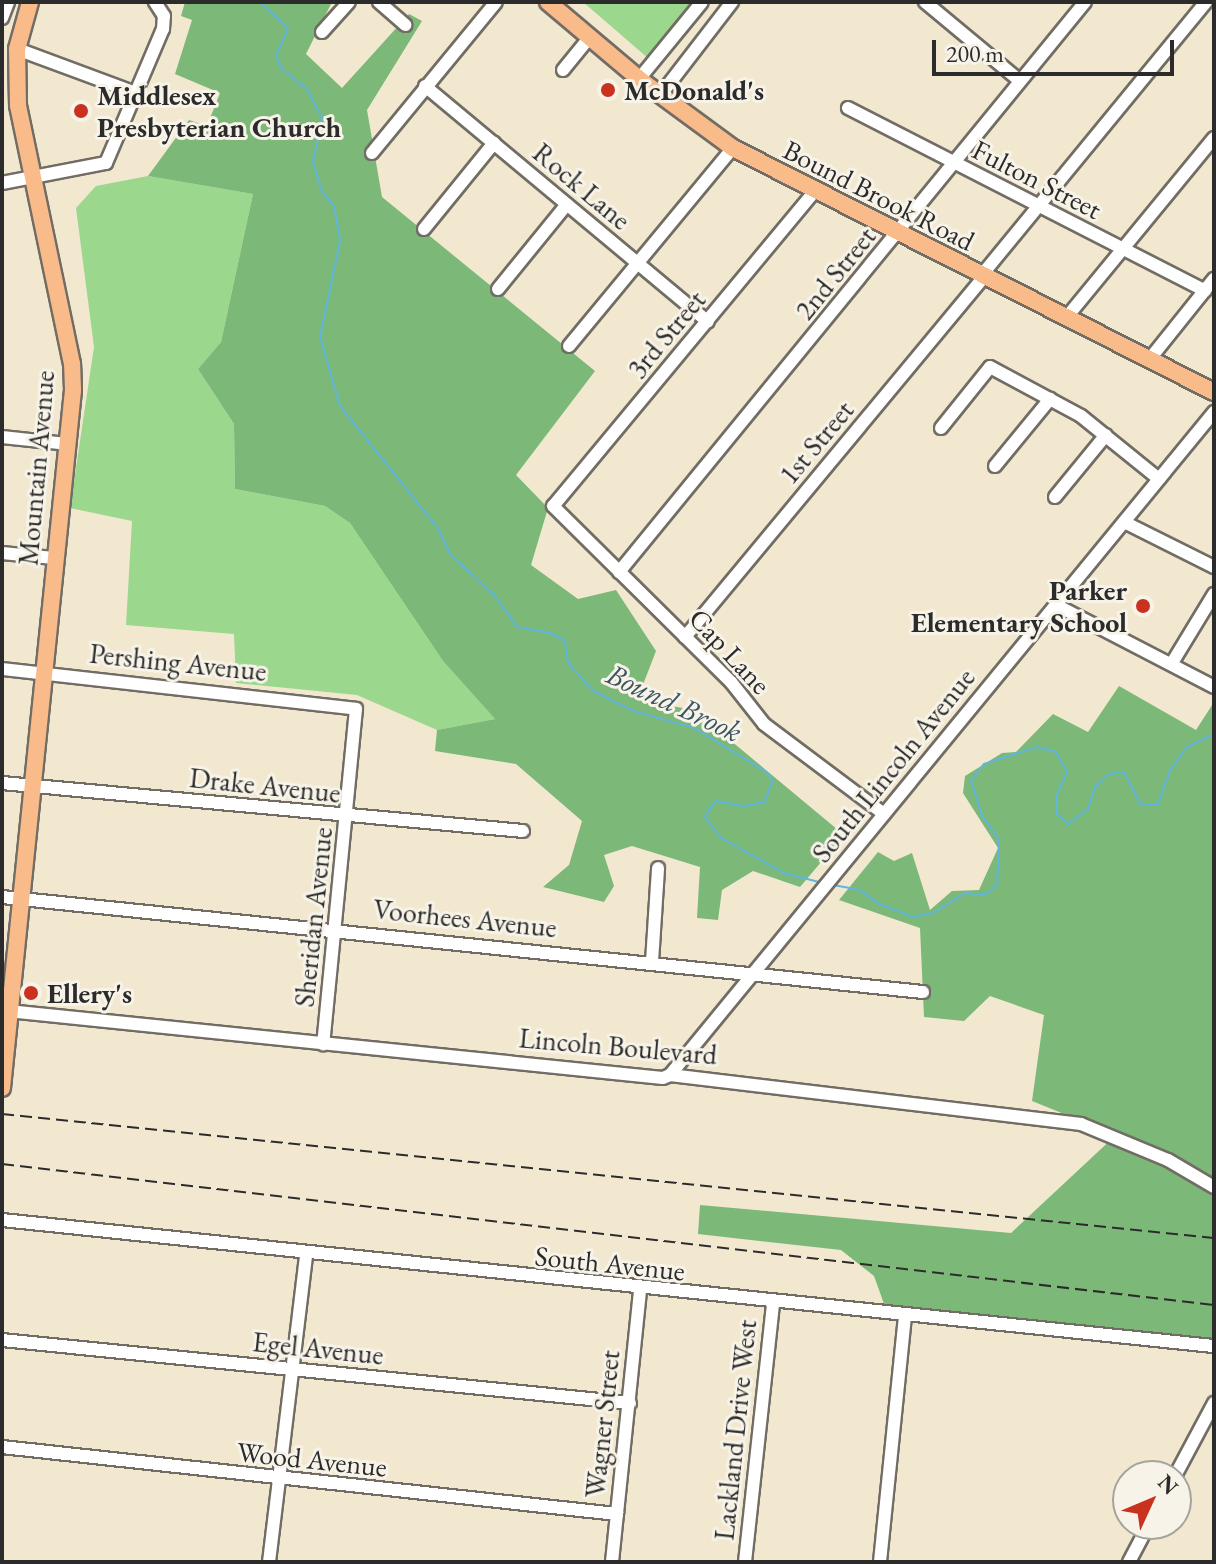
<!DOCTYPE html>
<style>
body{margin:0}
#map{position:relative;width:1216px;height:1564px;overflow:hidden;background:#f2e8d0;font-family:"EB Garamond",serif}
div>[style]{position:absolute}
.green>*{inset:0;background:#9bd78c}
.forest>*{inset:0;background:#7cb878}
.stream>*{height:2px;margin:-1px;padding:0 1px;transform-origin:1px;border-radius:1px;background:#60b6dc}
.roads{filter:drop-shadow(2px 0 #716d65) drop-shadow(-2px 0 #716d65) drop-shadow(0 2px #716d65) drop-shadow(0 -2px #716d65)}
.minor>*{height:12px;margin:-6px;padding:0 6px;transform-origin:6px;border-radius:6px;background:#fff}
.major>*{height:16px;margin:-8px;padding:0 8px;transform-origin:8px;border-radius:8px;background:#fabb8b}
.rail>*{height:2px;margin-top:-1px;transform-origin:0;background:repeating-linear-gradient(90deg,#2b2b2b 0 12px,transparent 0 18px)}
.dots>*{width:22px;height:22px;translate:-50% -50%;box-sizing:border-box;border:4px solid #f7f3e8;border-radius:50%}
span{translate:-50% -50%;white-space:nowrap;text-align:center;line-height:1.15;-webkit-text-stroke:6px #f7f3e8;paint-order:stroke}
.poi-label{font-size:28px;color:#2b2b2b;font-weight:700}
.left{translate:0 -50%;text-align:left}
.right{translate:-100% -50%;text-align:right}
.street-label{font-size:28px;color:#2b2b2b}
.water-label{font-size:30px;color:#3b5560;font-style:italic}
.frame{position:absolute;inset:0;border:4px solid #2b2b2b;pointer-events:none}
.north{position:absolute;left:1112px;top:1460px;width:80px;height:80px;box-sizing:border-box;background:#f7f3e8;border:2px solid #a5a39c;border-radius:50%;rotate:46deg;font-size:22px;font-weight:700;line-height:32px;text-align:center;color:#2b2b2b}
.north::after{content:'';display:block;margin:auto;width:28px;height:36px;background:#c8321e;clip-path:polygon(50% 0,100% 100%,50% 72%,0 100%)}
.scale{position:absolute;left:932px;top:40px;width:242px;height:36px;box-sizing:border-box;border:4px solid #2b2b2b;border-top:0;padding-left:10px;font-size:24px;line-height:28px;white-space:nowrap;color:#2b2b2b;-webkit-text-stroke:6px #f7f3e8;paint-order:stroke}
</style>
<div id="map">
<div class="green">
<i style="clip-path:polygon(583px 2px,696px 2px,649px 59px)"></i>
<i style="clip-path:polygon(148px 176px,253px 194px,221px 342px,198px 369px,234px 424px,235px 489px,325px 506px,350px 523px,443px 661px,495px 719px,437px 730px,357px 695px,236px 683px,234px 634px,126px 625px,132px 521px,70px 508px,94px 347px,76px 208px,96px 186px)"></i>
</div>
<div class="forest">
<i style="clip-path:polygon(185px 2px,332px 2px,306px 54px,342px 88px,409px 14px,422px 21px,367px 110px,382px 197px,595px 371px,516px 475px,548px 508px,531px 565px,578px 599px,616px 590px,656px 651px,637px 700px,694px 710px,844px 835px,800px 887px,753px 871px,722px 890px,718px 920px,697px 918px,700px 867px,632px 846px,604px 855px,614px 886px,604px 902px,543px 887px,569px 865px,582px 821px,516px 764px,435px 751px,437px 730px,495px 719px,443px 661px,350px 523px,325px 506px,235px 489px,234px 424px,198px 369px,221px 342px,253px 194px,148px 176px,189px 120px,207px 126px,220px 93px,175px 74px,192px 20px,181px 16px)"></i>
<i style="clip-path:polygon(1119px 686px,1196px 730px,1214px 702px,1214px 1349px,888px 1315px,874px 1276px,841px 1250px,698px 1234px,700px 1205px,1011px 1233px,1116px 1135px,1032px 1101px,1044px 1015px,990px 996px,964px 1021px,924px 1017px,920px 928px,839px 900px,878px 852px,894px 861px,912px 853px,930px 910px,952px 891px,979px 890px,998px 848px,963px 793px,965px 776px,1002px 753px,1016px 752px,1053px 714px,1088px 732px)"></i>
</div>
<div class="stream">
<i style="left:260px;top:2px;width:38px;rotate:43deg"></i>
<i style="left:288px;top:28px;width:30px;rotate:113deg"></i>
<i style="left:276px;top:56px;width:13px;rotate:67deg"></i>
<i style="left:281px;top:68px;width:33px;rotate:39deg"></i>
<i style="left:307px;top:89px;width:34px;rotate:63deg"></i>
<i style="left:322px;top:119px;width:43px;rotate:102.1deg"></i>
<i style="left:313px;top:161px;width:32px;rotate:74deg"></i>
<i style="left:322px;top:192px;width:18px;rotate:49deg"></i>
<i style="left:334px;top:206px;width:36px;rotate:80deg"></i>
<i style="left:340px;top:241px;width:98px;rotate:101.8deg"></i>
<i style="left:320px;top:337px;width:72px;rotate:73.8deg"></i>
<i style="left:340px;top:406px;width:155px;rotate:51.3deg"></i>
<i style="left:437px;top:527px;width:30px;rotate:64deg"></i>
<i style="left:450px;top:554px;width:60px;rotate:43deg"></i>
<i style="left:494px;top:595px;width:39px;rotate:54deg"></i>
<i style="left:517px;top:627px;width:34px;rotate:10deg"></i>
<i style="left:550px;top:633px;width:17px;rotate:28deg"></i>
<i style="left:565px;top:641px;width:22px;rotate:82deg"></i>
<i style="left:568px;top:663px;width:38px;rotate:48deg"></i>
<i style="left:593px;top:691px;width:46px;rotate:26deg"></i>
<i style="left:634px;top:711px;width:62px;rotate:15.8deg"></i>
<i style="left:694px;top:728px;width:83px;rotate:31.2deg"></i>
<i style="left:765px;top:771px;width:12px;rotate:48deg"></i>
<i style="left:773px;top:780px;width:24px;rotate:112deg"></i>
<i style="left:764px;top:802px;width:19px;rotate:168deg"></i>
<i style="left:745px;top:806px;width:29px;rotate:-170deg"></i>
<i style="left:716px;top:801px;width:11px;rotate:131deg"></i>
<i style="left:709px;top:809px;width:9px;rotate:117deg"></i>
<i style="left:705px;top:817px;width:26px;rotate:53deg"></i>
<i style="left:721px;top:838px;width:72px;rotate:29.1deg"></i>
<i style="left:784px;top:873px;width:40px;rotate:14.4deg"></i>
<i style="left:833px;top:885px;width:27px;rotate:10deg"></i>
<i style="left:860px;top:890px;width:21px;rotate:37deg"></i>
<i style="left:877px;top:903px;width:40px;rotate:21deg"></i>
<i style="left:914px;top:917px;width:19px;rotate:-12deg"></i>
<i style="left:933px;top:913px;width:38px;rotate:-32deg"></i>
<i style="left:965px;top:893px;width:20px;rotate:6deg"></i>
<i style="left:985px;top:895px;width:16px;rotate:-40deg"></i>
<i style="left:997px;top:885px;width:34px;rotate:-87deg"></i>
<i style="left:999px;top:851px;width:13px;rotate:-94deg"></i>
<i style="left:998px;top:838px;width:27px;rotate:-126deg"></i>
<i style="left:982px;top:816px;width:37px;rotate:-107deg"></i>
<i style="left:971px;top:781px;width:21px;rotate:-53deg"></i>
<i style="left:984px;top:764px;width:55px;rotate:-18.1deg"></i>
<i style="left:1036px;top:747px;width:21px;rotate:14deg"></i>
<i style="left:1056px;top:752px;width:23px;rotate:61deg"></i>
<i style="left:1067px;top:772px;width:24px;rotate:114deg"></i>
<i style="left:1057px;top:794px;width:20px;rotate:90deg"></i>
<i style="left:1057px;top:814px;width:15px;rotate:42deg"></i>
<i style="left:1068px;top:824px;width:25px;rotate:-37deg"></i>
<i style="left:1088px;top:809px;width:23px;rotate:-72deg"></i>
<i style="left:1095px;top:787px;width:19px;rotate:-43deg"></i>
<i style="left:1109px;top:774px;width:15px;rotate:-8deg"></i>
<i style="left:1124px;top:772px;width:37px;rotate:63deg"></i>
<i style="left:1141px;top:805px;width:17px;rotate:-3deg"></i>
<i style="left:1158px;top:804px;width:37px;rotate:-70deg"></i>
<i style="left:1171px;top:769px;width:27px;rotate:-54deg"></i>
<i style="left:1187px;top:747px;width:30px;rotate:-26deg"></i>
</div>
<div class="roads">
<div class="minor">
<i style="left:379px;top:2px;width:35px;rotate:41deg"></i>
<i style="left:925px;top:2px;width:122px;rotate:39.7deg"></i>
<i style="left:2px;top:18px;width:17px;rotate:-69deg"></i>
<i style="left:322px;top:32px;width:40px;rotate:-48deg"></i>
<i style="left:17px;top:49px;width:124px;rotate:20.3deg"></i>
<i style="left:563px;top:70px;width:41px;rotate:-50.9deg"></i>
<i style="left:639px;top:79px;width:99px;rotate:-50.7deg"></i>
<i style="left:425px;top:86px;width:368px;rotate:39.8deg"></i>
<i style="left:662px;top:93px;width:115px;rotate:-52.4deg"></i>
<i style="left:848px;top:108px;width:401px;rotate:27.1deg"></i>
<i style="left:372px;top:153px;width:195px;rotate:-50.6deg"></i>
<i style="left:2px;top:183px;width:106px;rotate:-10.9deg"></i>
<i style="left:106px;top:163px;width:146px;rotate:-67deg"></i>
<i style="left:163px;top:29px;width:13px;rotate:-86deg"></i>
<i style="left:164px;top:16px;width:17px;rotate:-123deg"></i>
<i style="left:814px;top:192px;width:408px;rotate:129.7deg"></i>
<i style="left:553px;top:506px;width:250px;rotate:44.7deg"></i>
<i style="left:731px;top:682px;width:53px;rotate:51.8deg"></i>
<i style="left:764px;top:724px;width:150px;rotate:36.9deg"></i>
<i style="left:424px;top:229px;width:111px;rotate:-50.9deg"></i>
<i style="left:981px;top:276px;width:355px;rotate:-50.6deg"></i>
<i style="left:498px;top:289px;width:109px;rotate:-50.9deg"></i>
<i style="left:1066px;top:318px;width:233px;rotate:-50.6deg"></i>
<i style="left:569px;top:346px;width:257px;rotate:-50.4deg"></i>
<i style="left:1149px;top:360px;width:104px;rotate:-51.3deg"></i>
<i style="left:941px;top:428px;width:78px;rotate:-51.2deg"></i>
<i style="left:990px;top:367px;width:103px;rotate:28.3deg"></i>
<i style="left:1081px;top:416px;width:100px;rotate:38.9deg"></i>
<i style="left:2px;top:437px;width:65px;rotate:6.1deg"></i>
<i style="left:995px;top:466px;width:87px;rotate:-50.6deg"></i>
<i style="left:1055px;top:497px;width:80px;rotate:-50.6deg"></i>
<i style="left:1124px;top:522px;width:101px;rotate:26.6deg"></i>
<i style="left:2px;top:553px;width:52px;rotate:5.5deg"></i>
<i style="left:619px;top:572px;width:736px;rotate:-50.73deg"></i>
<i style="left:1056px;top:605px;width:178px;rotate:27.4deg"></i>
<i style="left:685px;top:637px;width:468px;rotate:-50.3deg"></i>
<i style="left:1172px;top:663px;width:81px;rotate:-58.7deg"></i>
<i style="left:2px;top:669px;width:356px;rotate:6.4deg"></i>
<i style="left:356px;top:709px;width:337px;rotate:95.6deg"></i>
<i style="left:2px;top:783px;width:523px;rotate:5.26deg"></i>
<i style="left:2px;top:897px;width:926px;rotate:5.89deg"></i>
<i style="left:652px;top:962px;width:94px;rotate:-86.3deg"></i>
<i style="left:8px;top:1011px;width:658px;rotate:5.84deg"></i>
<i style="left:663px;top:1078px;width:8px;rotate:-23deg"></i>
<i style="left:670px;top:1075px;width:414px;rotate:6.8deg"></i>
<i style="left:1081px;top:1124px;width:94px;rotate:22.5deg"></i>
<i style="left:1168px;top:1160px;width:53px;rotate:30.4deg"></i>
<i style="left:670px;top:1075px;width:858px;rotate:-50.63deg"></i>
<i style="left:2px;top:1220px;width:1219px;rotate:5.94deg"></i>
<i style="left:2px;top:1340px;width:631px;rotate:5.73deg"></i>
<i style="left:2px;top:1447px;width:619px;rotate:6.22deg"></i>
<i style="left:1175px;top:1476px;width:83px;rotate:-61.9deg"></i>
<i style="left:269px;top:1562px;width:308px;rotate:-83.1deg"></i>
<i style="left:612px;top:1562px;width:272px;rotate:-84.1deg"></i>
<i style="left:745px;top:1562px;width:261px;rotate:-83.8deg"></i>
<i style="left:880px;top:1562px;width:247px;rotate:-84.2deg"></i>
<i style="left:1129px;top:1562px;width:43px;rotate:-62.2deg"></i>
</div>
<div class="major">
<i style="left:548px;top:2px;width:119px;rotate:40.2deg"></i>
<i style="left:639px;top:79px;width:117px;rotate:36.3deg"></i>
<i style="left:733px;top:148px;width:539px;rotate:26.9deg"></i>
<i style="left:2px;top:1088px;width:702px;rotate:-84.19deg"></i>
<i style="left:73px;top:390px;width:26px;rotate:-92deg"></i>
<i style="left:72px;top:364px;width:265px;rotate:-101.8deg"></i>
<i style="left:18px;top:105px;width:56px;rotate:-91deg"></i>
<i style="left:17px;top:49px;width:49px;rotate:-74.5deg"></i>
</div>
</div>
<div class="rail">
<i style="left:2px;top:1114px;width:1218px;rotate:5.84deg"></i>
<i style="left:2px;top:1164px;width:1220px;rotate:6.64deg"></i>
</div>
<div class="dots">
<i style="left:608px;top:90px;background:#c8321e"></i>
<i style="left:81px;top:111px;background:#c8321e"></i>
<i style="left:1143px;top:606px;background:#c8321e"></i>
<i style="left:31px;top:993px;background:#c8321e"></i>
</div>
<div class="poi-label">
<span class="left" style="left:624px;top:90px">McDonald's</span>
<span class="left" style="left:97px;top:111px">Middlesex<br>Presbyterian Church</span>
<span class="right" style="left:1127px;top:606px">Parker<br>Elementary School</span>
<span class="left" style="left:47px;top:993px">Ellery's</span>
</div>
<div class="street-label">
<span style="left:1037px;top:179px;rotate:27deg">Fulton Street</span>
<span style="left:582px;top:186px;rotate:40deg">Rock Lane</span>
<span style="left:879px;top:195px;rotate:27deg">Bound Brook Road</span>
<span style="left:835px;top:273px;rotate:-51deg">2nd Street</span>
<span style="left:666px;top:334px;rotate:-50deg">3rd Street</span>
<span style="left:816px;top:442px;rotate:-50deg">1st Street</span>
<span style="left:36px;top:468px;rotate:-85deg">Mountain Avenue</span>
<span style="left:730px;top:651px;rotate:47deg">Cap Lane</span>
<span style="left:178px;top:662px;rotate:6deg">Pershing Avenue</span>
<span style="left:893px;top:765px;rotate:-51deg">South Lincoln Avenue</span>
<span style="left:265px;top:785px;rotate:6deg">Drake Avenue</span>
<span style="left:313px;top:917px;rotate:-84deg">Sheridan Avenue</span>
<span style="left:465px;top:918px;rotate:6deg">Voorhees Avenue</span>
<span style="left:618px;top:1046px;rotate:5deg">Lincoln Boulevard</span>
<span style="left:610px;top:1263px;rotate:6deg">South Avenue</span>
<span style="left:318px;top:1348px;rotate:6deg">Egel Avenue</span>
<span style="left:602px;top:1424px;rotate:-84deg">Wagner Street</span>
<span style="left:735px;top:1430px;rotate:-84deg">Lackland Drive West</span>
<span style="left:312px;top:1459px;rotate:6deg">Wood Avenue</span>
</div>
<div class="water-label">
<span style="left:674px;top:703px;rotate:25deg">Bound Brook</span>
</div>
<div class="frame"></div>
<div class="north">N</div>
<div class="scale">200 m</div>
</div>
